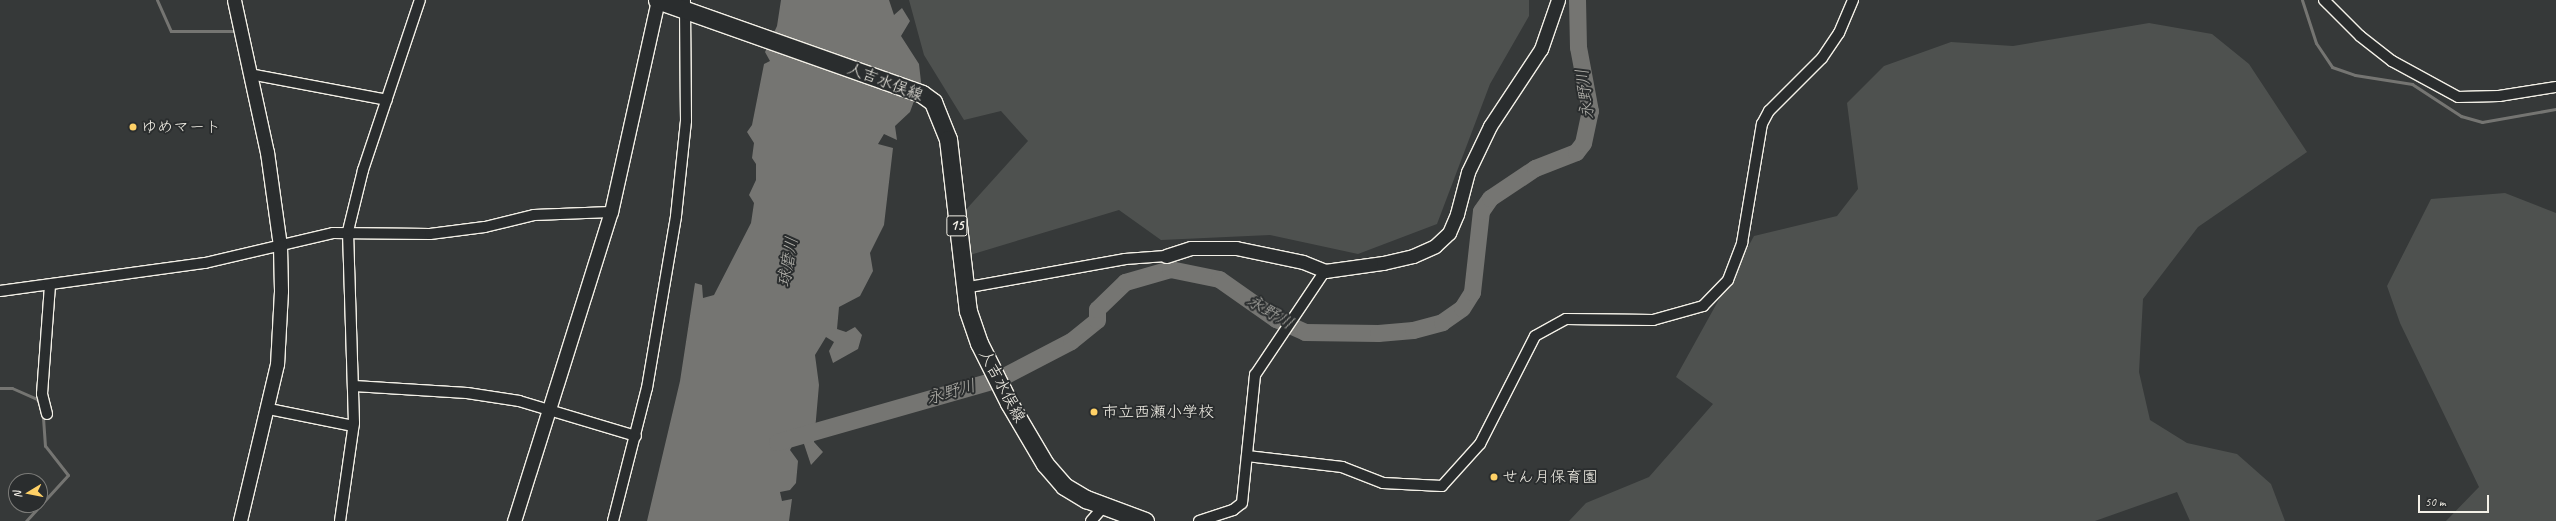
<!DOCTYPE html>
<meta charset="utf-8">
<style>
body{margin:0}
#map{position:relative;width:2556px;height:521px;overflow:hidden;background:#363939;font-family:Caveat,"Klee One",sans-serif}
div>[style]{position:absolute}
.green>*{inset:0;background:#4e514f}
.water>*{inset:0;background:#757572}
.stream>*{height:3px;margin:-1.5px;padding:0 1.5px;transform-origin:1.5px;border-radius:1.5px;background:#757572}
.river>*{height:17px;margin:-8.5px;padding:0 8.5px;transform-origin:8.5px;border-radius:8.5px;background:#757572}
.roads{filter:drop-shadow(1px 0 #f4f1e8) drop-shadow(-1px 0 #f4f1e8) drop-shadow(0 1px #f4f1e8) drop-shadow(0 -1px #f4f1e8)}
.minor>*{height:10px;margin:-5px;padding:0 5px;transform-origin:5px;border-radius:5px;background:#2a2d2e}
.tertiary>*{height:13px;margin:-6.5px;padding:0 6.5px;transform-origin:6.5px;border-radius:6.5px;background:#2a2d2e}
.primary>*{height:17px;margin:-8.5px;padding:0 8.5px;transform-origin:8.5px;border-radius:8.5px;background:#2a2d2e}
.dots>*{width:11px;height:11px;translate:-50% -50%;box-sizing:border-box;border:2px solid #2a2d2e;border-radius:50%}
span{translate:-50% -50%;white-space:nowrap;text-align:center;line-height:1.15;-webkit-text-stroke:4px #2a2d2e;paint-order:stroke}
.shield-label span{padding:1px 3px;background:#2a2d2e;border:1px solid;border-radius:3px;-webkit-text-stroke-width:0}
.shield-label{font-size:15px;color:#f4f1e8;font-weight:700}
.street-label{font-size:16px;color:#f4f1e8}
.poi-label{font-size:16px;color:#f4f1e8}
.left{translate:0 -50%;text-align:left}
.water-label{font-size:17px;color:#b4b3ad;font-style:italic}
.north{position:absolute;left:8px;top:473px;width:40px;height:40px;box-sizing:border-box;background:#2a2d2e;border:1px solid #7b7b78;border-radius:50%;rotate:260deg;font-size:11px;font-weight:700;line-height:16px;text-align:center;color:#f4f1e8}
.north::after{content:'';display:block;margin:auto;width:14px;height:18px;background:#ffd166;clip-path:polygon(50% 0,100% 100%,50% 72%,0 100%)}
.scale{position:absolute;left:2418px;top:495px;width:71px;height:18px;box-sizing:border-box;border:2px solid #f4f1e8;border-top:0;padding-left:5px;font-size:12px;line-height:14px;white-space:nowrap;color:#f4f1e8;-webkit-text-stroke:3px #2a2d2e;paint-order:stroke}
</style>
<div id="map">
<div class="green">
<i style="clip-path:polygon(909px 0,1529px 0,1529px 16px,1490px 84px,1437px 224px,1358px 254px,1270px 235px,1161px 240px,1119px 210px,970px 255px,963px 213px,1028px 141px,1001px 111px,964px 120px,924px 55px)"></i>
<i style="clip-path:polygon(2149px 23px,2212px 34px,2249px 64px,2307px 152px,2198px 227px,2143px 299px,2139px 372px,2150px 420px,2187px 443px,2237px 454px,2271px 484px,2285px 521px,2190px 521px,2177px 492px,2095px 521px,1569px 521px,1586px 503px,1649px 477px,1713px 404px,1676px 377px,1754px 236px,1837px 216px,1858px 189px,1847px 103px,1884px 66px,1951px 42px,2013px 46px)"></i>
<i style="clip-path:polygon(2505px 193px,2556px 213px,2556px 521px,2446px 521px,2479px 487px,2400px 323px,2387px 286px,2431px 199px)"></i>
</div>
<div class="water">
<i style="clip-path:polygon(781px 0,889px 0,894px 15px,902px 8px,910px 21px,901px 36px,919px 64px,921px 82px,910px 112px,895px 126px,897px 140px,884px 134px,878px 144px,893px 148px,884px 225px,870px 253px,873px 271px,860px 296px,839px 307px,837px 329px,846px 332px,855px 327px,862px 335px,858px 349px,833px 363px,829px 351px,834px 342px,826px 337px,815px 355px,819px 385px,814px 442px,823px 452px,811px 465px,800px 432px,790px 450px,798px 461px,796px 483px,790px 490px,780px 492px,782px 501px,792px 499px,789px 521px,647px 521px,680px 381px,695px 283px,702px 285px,703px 298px,714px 295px,751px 223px,754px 203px,749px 195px,756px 180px,756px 164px,752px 158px,754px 143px,747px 132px,752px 125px,764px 64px,770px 61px,765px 52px,777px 26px)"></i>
</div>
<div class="stream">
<i style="left:157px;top:0;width:34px;rotate:66deg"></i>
<i style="left:171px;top:31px;width:61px"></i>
<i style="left:2302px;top:0;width:45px;rotate:72deg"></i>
<i style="left:2316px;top:43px;width:29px;rotate:56deg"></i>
<i style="left:2332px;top:67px;width:24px;rotate:19deg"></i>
<i style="left:2355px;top:75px;width:58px;rotate:9deg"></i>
<i style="left:2412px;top:84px;width:59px;rotate:33.1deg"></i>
<i style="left:2461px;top:116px;width:22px;rotate:16deg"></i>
<i style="left:2482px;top:122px;width:75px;rotate:-10deg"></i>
<i style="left:0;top:388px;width:12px"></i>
<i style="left:12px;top:388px;width:27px;rotate:24deg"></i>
<i style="left:37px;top:399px;width:9px;rotate:63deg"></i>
<i style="left:26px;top:521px;width:62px;rotate:-47.6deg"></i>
<i style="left:68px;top:475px;width:37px;rotate:-128deg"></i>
<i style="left:45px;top:446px;width:32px;rotate:-94deg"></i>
</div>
<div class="river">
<i style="left:777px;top:442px;width:230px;rotate:-15.9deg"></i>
<i style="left:998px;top:379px;width:82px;rotate:-27.5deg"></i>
<i style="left:1071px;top:341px;width:33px;rotate:-39deg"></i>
<i style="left:1097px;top:320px;width:11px;rotate:-90deg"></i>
<i style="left:1097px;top:309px;width:39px;rotate:-44deg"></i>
<i style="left:1125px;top:282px;width:47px;rotate:-16.1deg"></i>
<i style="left:1170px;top:269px;width:50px;rotate:11.5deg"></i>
<i style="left:1219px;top:279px;width:70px;rotate:35.1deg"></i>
<i style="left:1276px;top:319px;width:32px;rotate:24deg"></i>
<i style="left:1305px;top:332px;width:73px;rotate:0.8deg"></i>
<i style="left:1378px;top:333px;width:35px;rotate:-5deg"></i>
<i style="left:1413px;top:330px;width:30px;rotate:-15deg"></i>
<i style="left:1442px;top:322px;width:24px;rotate:-35deg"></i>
<i style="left:1462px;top:308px;width:19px;rotate:-58deg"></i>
<i style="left:1472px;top:292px;width:81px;rotate:-83.7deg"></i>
<i style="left:1481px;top:211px;width:16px;rotate:-55deg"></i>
<i style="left:1490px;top:198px;width:54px;rotate:-33.7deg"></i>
<i style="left:1535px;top:168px;width:44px;rotate:-21.3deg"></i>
<i style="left:1576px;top:152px;width:11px;rotate:-52deg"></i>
<i style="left:1583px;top:143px;width:33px;rotate:-78deg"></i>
<i style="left:1590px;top:111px;width:65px;rotate:-100.6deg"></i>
<i style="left:1578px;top:47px;width:47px;rotate:-91.2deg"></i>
</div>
<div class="roads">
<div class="minor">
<i style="left:2324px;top:0;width:51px;rotate:45deg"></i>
<i style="left:2360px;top:36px;width:41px;rotate:38deg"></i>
<i style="left:2392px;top:61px;width:75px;rotate:28.6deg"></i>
<i style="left:2458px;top:97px;width:41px;rotate:-1.4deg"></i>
<i style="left:2499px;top:96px;width:58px;rotate:-9deg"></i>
<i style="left:250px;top:74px;width:139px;rotate:10.7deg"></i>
<i style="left:964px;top:288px;width:164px;rotate:-10.2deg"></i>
<i style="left:1125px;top:259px;width:41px;rotate:-4.2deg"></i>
<i style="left:0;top:291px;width:207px;rotate:-7.8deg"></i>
<i style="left:205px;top:263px;width:131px;rotate:-13.2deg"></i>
<i style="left:333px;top:233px;width:97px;rotate:0.6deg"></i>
<i style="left:430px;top:234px;width:55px;rotate:-7.3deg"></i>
<i style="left:485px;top:227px;width:50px;rotate:-13.8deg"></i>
<i style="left:534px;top:215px;width:77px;rotate:-2.2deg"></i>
<i style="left:354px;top:386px;width:113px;rotate:3.5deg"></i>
<i style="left:467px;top:393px;width:53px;rotate:8.7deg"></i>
<i style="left:519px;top:401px;width:122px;rotate:16.7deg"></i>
<i style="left:269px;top:409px;width:86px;rotate:11.4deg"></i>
<i style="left:47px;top:414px;width:21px;rotate:-104deg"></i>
<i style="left:42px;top:394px;width:109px;rotate:-85.8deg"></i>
<i style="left:1247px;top:456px;width:96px;rotate:6.6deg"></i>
<i style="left:1342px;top:467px;width:44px;rotate:21.3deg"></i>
<i style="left:1383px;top:483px;width:59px;rotate:2.9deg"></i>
<i style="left:1442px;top:486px;width:57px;rotate:-47.9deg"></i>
<i style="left:1480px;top:444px;width:121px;rotate:-63deg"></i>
<i style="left:1535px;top:336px;width:35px;rotate:-29deg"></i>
<i style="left:1566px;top:319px;width:87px;rotate:0.7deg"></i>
<i style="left:1653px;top:320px;width:52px;rotate:-15.6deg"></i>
<i style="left:1703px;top:306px;width:36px;rotate:-46deg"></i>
<i style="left:1728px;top:280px;width:40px;rotate:-69deg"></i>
<i style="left:1742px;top:243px;width:121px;rotate:-80.5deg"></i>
<i style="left:1762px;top:124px;width:15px;rotate:-62deg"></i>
<i style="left:1769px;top:111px;width:75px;rotate:-45deg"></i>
<i style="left:1822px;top:58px;width:30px;rotate:-56deg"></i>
<i style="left:1839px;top:33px;width:36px;rotate:-67deg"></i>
<i style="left:340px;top:521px;width:99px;rotate:-81.9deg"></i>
<i style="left:354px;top:423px;width:192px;rotate:-91.8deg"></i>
<i style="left:348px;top:231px;width:63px;rotate:-76.2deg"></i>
<i style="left:363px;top:170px;width:179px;rotate:-71.5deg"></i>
<i style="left:613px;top:521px;width:137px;rotate:-75.7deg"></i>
<i style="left:647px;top:388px;width:174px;rotate:-80.4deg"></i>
<i style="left:676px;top:216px;width:96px;rotate:-84deg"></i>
<i style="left:686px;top:121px;width:121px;rotate:-90.5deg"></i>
<i style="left:1091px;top:521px;width:20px;rotate:-49deg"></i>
<i style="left:1199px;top:521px;width:36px;rotate:-18deg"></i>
<i style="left:1233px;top:510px;width:11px;rotate:-38deg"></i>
<i style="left:1242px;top:503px;width:129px;rotate:-84.2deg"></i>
<i style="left:1255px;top:375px;width:125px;rotate:-56.1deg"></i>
</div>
<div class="tertiary">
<i style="left:234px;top:0;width:156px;rotate:77.8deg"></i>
<i style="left:267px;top:152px;width:95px;rotate:82.1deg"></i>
<i style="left:280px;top:246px;width:45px;rotate:88.7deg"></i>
<i style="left:281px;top:291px;width:73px;rotate:93.1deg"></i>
<i style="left:277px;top:364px;width:161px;rotate:103.3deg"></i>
<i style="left:1166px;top:256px;width:26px;rotate:-18deg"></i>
<i style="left:1191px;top:248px;width:45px"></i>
<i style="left:1236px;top:248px;width:68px;rotate:11.8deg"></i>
<i style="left:1303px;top:262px;width:24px;rotate:22deg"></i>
<i style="left:1325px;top:271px;width:59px;rotate:-7.9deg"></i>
<i style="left:1383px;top:263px;width:31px;rotate:-13deg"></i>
<i style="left:1413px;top:256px;width:24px;rotate:-24deg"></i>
<i style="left:1435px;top:246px;width:19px;rotate:-43deg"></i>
<i style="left:1449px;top:233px;width:21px;rotate:-67deg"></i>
<i style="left:1457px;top:214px;width:43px;rotate:-75.3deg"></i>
<i style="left:1468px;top:172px;width:51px;rotate:-64.4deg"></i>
<i style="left:1490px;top:126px;width:92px;rotate:-56.5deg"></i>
<i style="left:1541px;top:49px;width:52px;rotate:-70.9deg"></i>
<i style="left:514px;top:521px;width:324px;rotate:-72.6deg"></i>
<i style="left:611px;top:212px;width:217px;rotate:-77.5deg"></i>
</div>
<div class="primary">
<i style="left:657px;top:0;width:281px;rotate:19.5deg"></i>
<i style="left:922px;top:94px;width:14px;rotate:36deg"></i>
<i style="left:933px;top:102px;width:40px;rotate:68deg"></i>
<i style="left:948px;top:139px;width:173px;rotate:83.4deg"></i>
<i style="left:968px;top:311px;width:34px;rotate:71deg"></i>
<i style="left:979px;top:343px;width:67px;rotate:63.4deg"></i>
<i style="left:1009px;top:403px;width:71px;rotate:59.5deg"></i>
<i style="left:1045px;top:464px;width:29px;rotate:49deg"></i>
<i style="left:1064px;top:486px;width:26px;rotate:31deg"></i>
<i style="left:1086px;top:499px;width:63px;rotate:20.4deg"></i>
</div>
</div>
<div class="dots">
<i style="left:133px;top:127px;background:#ffd166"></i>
<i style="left:1094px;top:412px;background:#ffd166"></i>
<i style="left:1494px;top:477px;background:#ffd166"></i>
</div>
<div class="shield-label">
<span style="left:957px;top:226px">15</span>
</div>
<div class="street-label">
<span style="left:885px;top:82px;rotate:21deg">人吉水俣線</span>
<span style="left:1002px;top:386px;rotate:62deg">人吉水俣線</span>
</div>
<div class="poi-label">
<span class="left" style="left:141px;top:127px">ゆめマート</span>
<span class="left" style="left:1102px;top:412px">市立西瀬小学校</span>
<span class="left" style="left:1502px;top:477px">せん月保育園</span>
</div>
<div class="water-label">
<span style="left:1585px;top:94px;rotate:-97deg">永野川</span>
<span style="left:788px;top:262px;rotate:-80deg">球磨川</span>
<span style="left:1270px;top:312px;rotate:31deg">永野川</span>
<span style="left:951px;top:392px;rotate:-16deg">永野川</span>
</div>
<div class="north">N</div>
<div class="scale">50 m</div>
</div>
